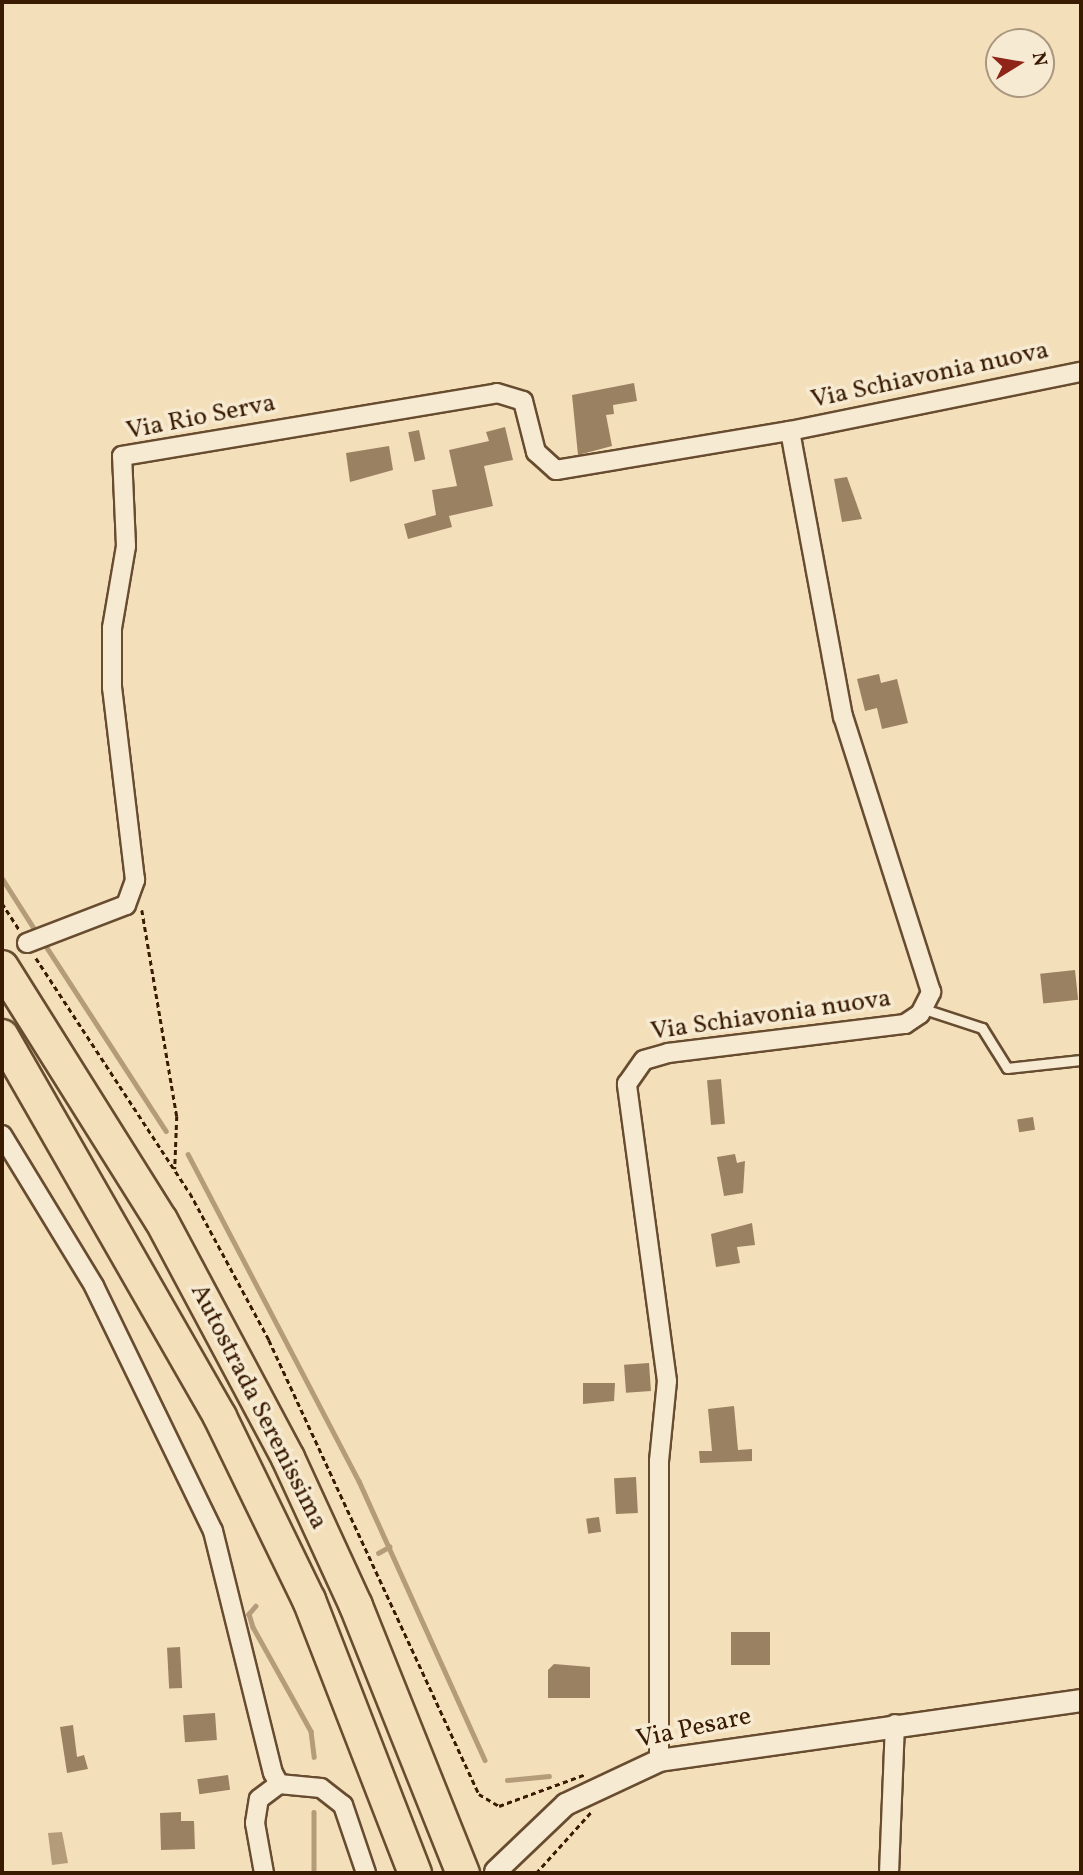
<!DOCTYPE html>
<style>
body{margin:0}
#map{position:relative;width:1083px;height:1875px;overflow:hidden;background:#f3dfba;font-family:Vollkorn,serif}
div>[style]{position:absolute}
.water>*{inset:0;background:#b49c7b}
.stream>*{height:4.5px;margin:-2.25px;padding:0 2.25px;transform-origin:2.25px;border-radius:2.25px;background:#b49c7b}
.building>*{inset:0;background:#9a8162;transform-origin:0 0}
.path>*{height:2.5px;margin-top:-1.25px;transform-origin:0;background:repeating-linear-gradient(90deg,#391b02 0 5px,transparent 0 8.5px)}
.roads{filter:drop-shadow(2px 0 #684c30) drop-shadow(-2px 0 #684c30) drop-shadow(0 2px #684c30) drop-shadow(0 -2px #684c30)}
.service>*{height:9px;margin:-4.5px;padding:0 4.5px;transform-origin:4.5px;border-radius:4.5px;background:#f7ead2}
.minor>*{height:18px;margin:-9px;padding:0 9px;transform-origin:9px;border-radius:9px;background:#f7ead2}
.tertiary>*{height:21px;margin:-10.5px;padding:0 10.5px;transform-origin:10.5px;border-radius:10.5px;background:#f7ead2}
.motorway>*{height:32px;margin:-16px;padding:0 16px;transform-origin:16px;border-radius:16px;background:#f3dfba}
span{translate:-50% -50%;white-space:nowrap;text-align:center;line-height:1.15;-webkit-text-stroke:7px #f7ead2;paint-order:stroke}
.street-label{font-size:26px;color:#391b02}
.frame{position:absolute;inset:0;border:4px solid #391b02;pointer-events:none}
.north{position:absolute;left:985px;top:28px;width:70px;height:70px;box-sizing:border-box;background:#f7ead2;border:2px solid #ab977f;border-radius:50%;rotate:79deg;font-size:19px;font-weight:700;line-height:28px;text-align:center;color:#391b02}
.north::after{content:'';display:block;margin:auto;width:24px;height:32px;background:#8f2418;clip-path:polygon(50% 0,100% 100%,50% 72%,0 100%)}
</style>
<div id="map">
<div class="water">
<i style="clip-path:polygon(62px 1832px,68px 1863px,52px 1865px,48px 1833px)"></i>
</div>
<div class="stream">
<i style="left:2px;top:878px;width:65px;rotate:57.5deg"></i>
<i style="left:44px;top:943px;width:224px;rotate:57deg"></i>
<i style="left:188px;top:1154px;width:369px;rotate:62.4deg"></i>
<i style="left:359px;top:1481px;width:306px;rotate:65.7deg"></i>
<i style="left:378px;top:1553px;width:13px;rotate:-29deg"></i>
<i style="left:256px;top:1606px;width:11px;rotate:131deg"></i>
<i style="left:249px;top:1614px;width:14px;rotate:73deg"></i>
<i style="left:253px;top:1627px;width:119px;rotate:60.9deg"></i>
<i style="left:311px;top:1731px;width:26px;rotate:83deg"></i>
<i style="left:507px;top:1780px;width:42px;rotate:-5.4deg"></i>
<i style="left:314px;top:1812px;width:61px;rotate:90deg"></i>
</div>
<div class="building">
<i style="clip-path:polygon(634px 383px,637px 401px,613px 405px,614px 414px,606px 415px,612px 446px,578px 455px,572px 395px)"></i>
<i style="clip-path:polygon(505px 427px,513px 460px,484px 466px,493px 506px,449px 516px,452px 527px,408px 539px,404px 524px,436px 515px,432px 490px,457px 486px,449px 450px,489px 441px,486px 432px)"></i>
<i style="left:419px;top:430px;width:30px;height:11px;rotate:78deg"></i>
<i style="clip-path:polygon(389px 446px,393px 470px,350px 482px,346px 453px)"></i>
<i style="clip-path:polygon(847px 477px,862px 519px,842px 522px,834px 479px)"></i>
<i style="clip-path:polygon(879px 674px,881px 683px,897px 679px,908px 723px,882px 729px,877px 708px,865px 711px,857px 679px)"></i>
<i style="left:1075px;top:970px;width:30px;height:35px;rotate:84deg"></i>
<i style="left:721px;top:1079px;width:45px;height:14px;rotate:85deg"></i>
<i style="left:1033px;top:1117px;width:13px;height:16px;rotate:81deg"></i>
<i style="clip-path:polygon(735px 1154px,737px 1163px,745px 1161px,743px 1193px,724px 1196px,717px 1157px)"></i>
<i style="clip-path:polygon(752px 1223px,755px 1245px,737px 1247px,740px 1263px,716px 1267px,711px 1234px)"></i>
<i style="left:649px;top:1363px;width:28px;height:25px;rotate:86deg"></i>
<i style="clip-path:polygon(583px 1383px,615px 1383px,614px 1401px,583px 1404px)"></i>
<i style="clip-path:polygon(734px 1406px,738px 1450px,752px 1449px,752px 1461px,700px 1463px,699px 1451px,712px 1451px,708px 1409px)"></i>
<i style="left:636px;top:1477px;width:36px;height:22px;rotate:87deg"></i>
<i style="left:599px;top:1517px;width:15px;height:13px;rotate:82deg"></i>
<i style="left:731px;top:1632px;width:39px;height:33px"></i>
<i style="left:180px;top:1647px;width:41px;height:13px;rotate:87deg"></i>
<i style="clip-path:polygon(554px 1664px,590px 1667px,590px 1698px,548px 1698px,548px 1670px)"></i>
<i style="left:215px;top:1713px;width:27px;height:32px;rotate:86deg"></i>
<i style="clip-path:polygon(73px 1725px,77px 1757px,84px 1755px,88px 1769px,67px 1773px,60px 1727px)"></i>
<i style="left:228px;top:1775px;width:15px;height:31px;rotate:82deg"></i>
<i style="clip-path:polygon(181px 1812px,181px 1821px,194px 1821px,195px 1849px,161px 1850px,160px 1813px)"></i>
</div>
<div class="path">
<i style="left:2px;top:903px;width:33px;rotate:57deg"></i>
<i style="left:142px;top:910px;width:209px;rotate:80.4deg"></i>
<i style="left:177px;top:1116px;width:53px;rotate:92.2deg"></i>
<i style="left:36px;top:958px;width:281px;rotate:56.8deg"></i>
<i style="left:190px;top:1193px;width:167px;rotate:61.7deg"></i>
<i style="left:269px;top:1340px;width:500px;rotate:65.18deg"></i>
<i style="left:479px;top:1794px;width:23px;rotate:31deg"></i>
<i style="left:499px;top:1806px;width:93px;rotate:-20.2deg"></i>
<i style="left:536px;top:1873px;width:84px;rotate:-47.9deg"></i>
</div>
<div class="roads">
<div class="service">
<i style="left:924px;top:1009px;width:61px;rotate:18.1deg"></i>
<i style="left:982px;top:1028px;width:47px;rotate:58deg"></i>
<i style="left:1007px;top:1068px;width:74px;rotate:-6.2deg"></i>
</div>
<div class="minor">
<i style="left:27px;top:943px;width:106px;rotate:-21deg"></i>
<i style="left:126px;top:905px;width:27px;rotate:-70deg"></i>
<i style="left:135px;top:880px;width:193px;rotate:-96.8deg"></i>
<i style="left:112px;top:688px;width:60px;rotate:-90deg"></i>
<i style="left:112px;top:628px;width:83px;rotate:-80.3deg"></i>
<i style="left:126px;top:546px;width:90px;rotate:-92.5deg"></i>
<i style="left:122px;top:456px;width:380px;rotate:-9.5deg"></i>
<i style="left:497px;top:393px;width:27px;rotate:17deg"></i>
<i style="left:523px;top:401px;width:53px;rotate:75.7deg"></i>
<i style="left:536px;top:452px;width:27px;rotate:42deg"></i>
<i style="left:556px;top:470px;width:237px;rotate:-9.5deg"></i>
<i style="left:2px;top:1135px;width:177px;rotate:58.6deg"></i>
<i style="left:94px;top:1286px;width:272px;rotate:64.1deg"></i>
<i style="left:213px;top:1531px;width:249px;rotate:76.1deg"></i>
<i style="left:273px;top:1773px;width:13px;rotate:61deg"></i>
<i style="left:279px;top:1784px;width:42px;rotate:5.4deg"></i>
<i style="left:321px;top:1788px;width:28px;rotate:38deg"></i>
<i style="left:343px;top:1805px;width:72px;rotate:71.3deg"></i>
<i style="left:659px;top:1760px;width:299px;rotate:-90deg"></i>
<i style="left:659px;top:1461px;width:80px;rotate:-84.3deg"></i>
<i style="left:667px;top:1381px;width:300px;rotate:-97.7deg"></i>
<i style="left:627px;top:1084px;width:29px;rotate:-55deg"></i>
<i style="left:644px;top:1060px;width:25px;rotate:-16deg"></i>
<i style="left:668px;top:1053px;width:239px;rotate:-7deg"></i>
<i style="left:905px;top:1024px;width:18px;rotate:-34deg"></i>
<i style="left:920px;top:1014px;width:25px;rotate:-63deg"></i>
<i style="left:931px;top:992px;width:289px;rotate:-107.7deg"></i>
<i style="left:843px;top:717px;width:291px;rotate:-100.5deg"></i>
<i style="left:790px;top:431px;width:297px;rotate:-11.5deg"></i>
<i style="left:264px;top:1873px;width:51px;rotate:-100.2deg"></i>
<i style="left:255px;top:1823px;width:24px;rotate:-81deg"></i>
<i style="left:259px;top:1799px;width:25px;rotate:-37deg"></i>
<i style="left:889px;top:1873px;width:149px;rotate:-87.7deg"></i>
</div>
<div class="tertiary">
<i style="left:495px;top:1871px;width:97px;rotate:-43.7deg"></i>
<i style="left:565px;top:1804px;width:104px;rotate:-25.1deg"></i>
<i style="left:659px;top:1760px;width:426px;rotate:-8.1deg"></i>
</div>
<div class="motorway">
<i style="left:2px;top:967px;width:299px;rotate:57.9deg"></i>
<i style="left:161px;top:1220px;width:270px;rotate:61.9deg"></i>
<i style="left:288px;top:1458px;width:163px;rotate:65.3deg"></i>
<i style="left:356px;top:1606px;width:288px;rotate:68.2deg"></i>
<i style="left:2px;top:1036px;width:439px;rotate:60.2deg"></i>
<i style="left:220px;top:1417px;width:203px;rotate:64.1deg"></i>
<i style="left:309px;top:1600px;width:293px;rotate:68.8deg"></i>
</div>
</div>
<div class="street-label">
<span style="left:930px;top:376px;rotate:-12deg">Via Schiavonia nuova</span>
<span style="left:201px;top:418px;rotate:-11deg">Via Rio Serva</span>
<span style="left:771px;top:1016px;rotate:-8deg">Via Schiavonia nuova</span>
<span style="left:258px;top:1407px;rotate:63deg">Autostrada Serenissima</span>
<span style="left:694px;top:1729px;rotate:-12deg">Via Pesare</span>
</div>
<div class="frame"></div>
<div class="north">N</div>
</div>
